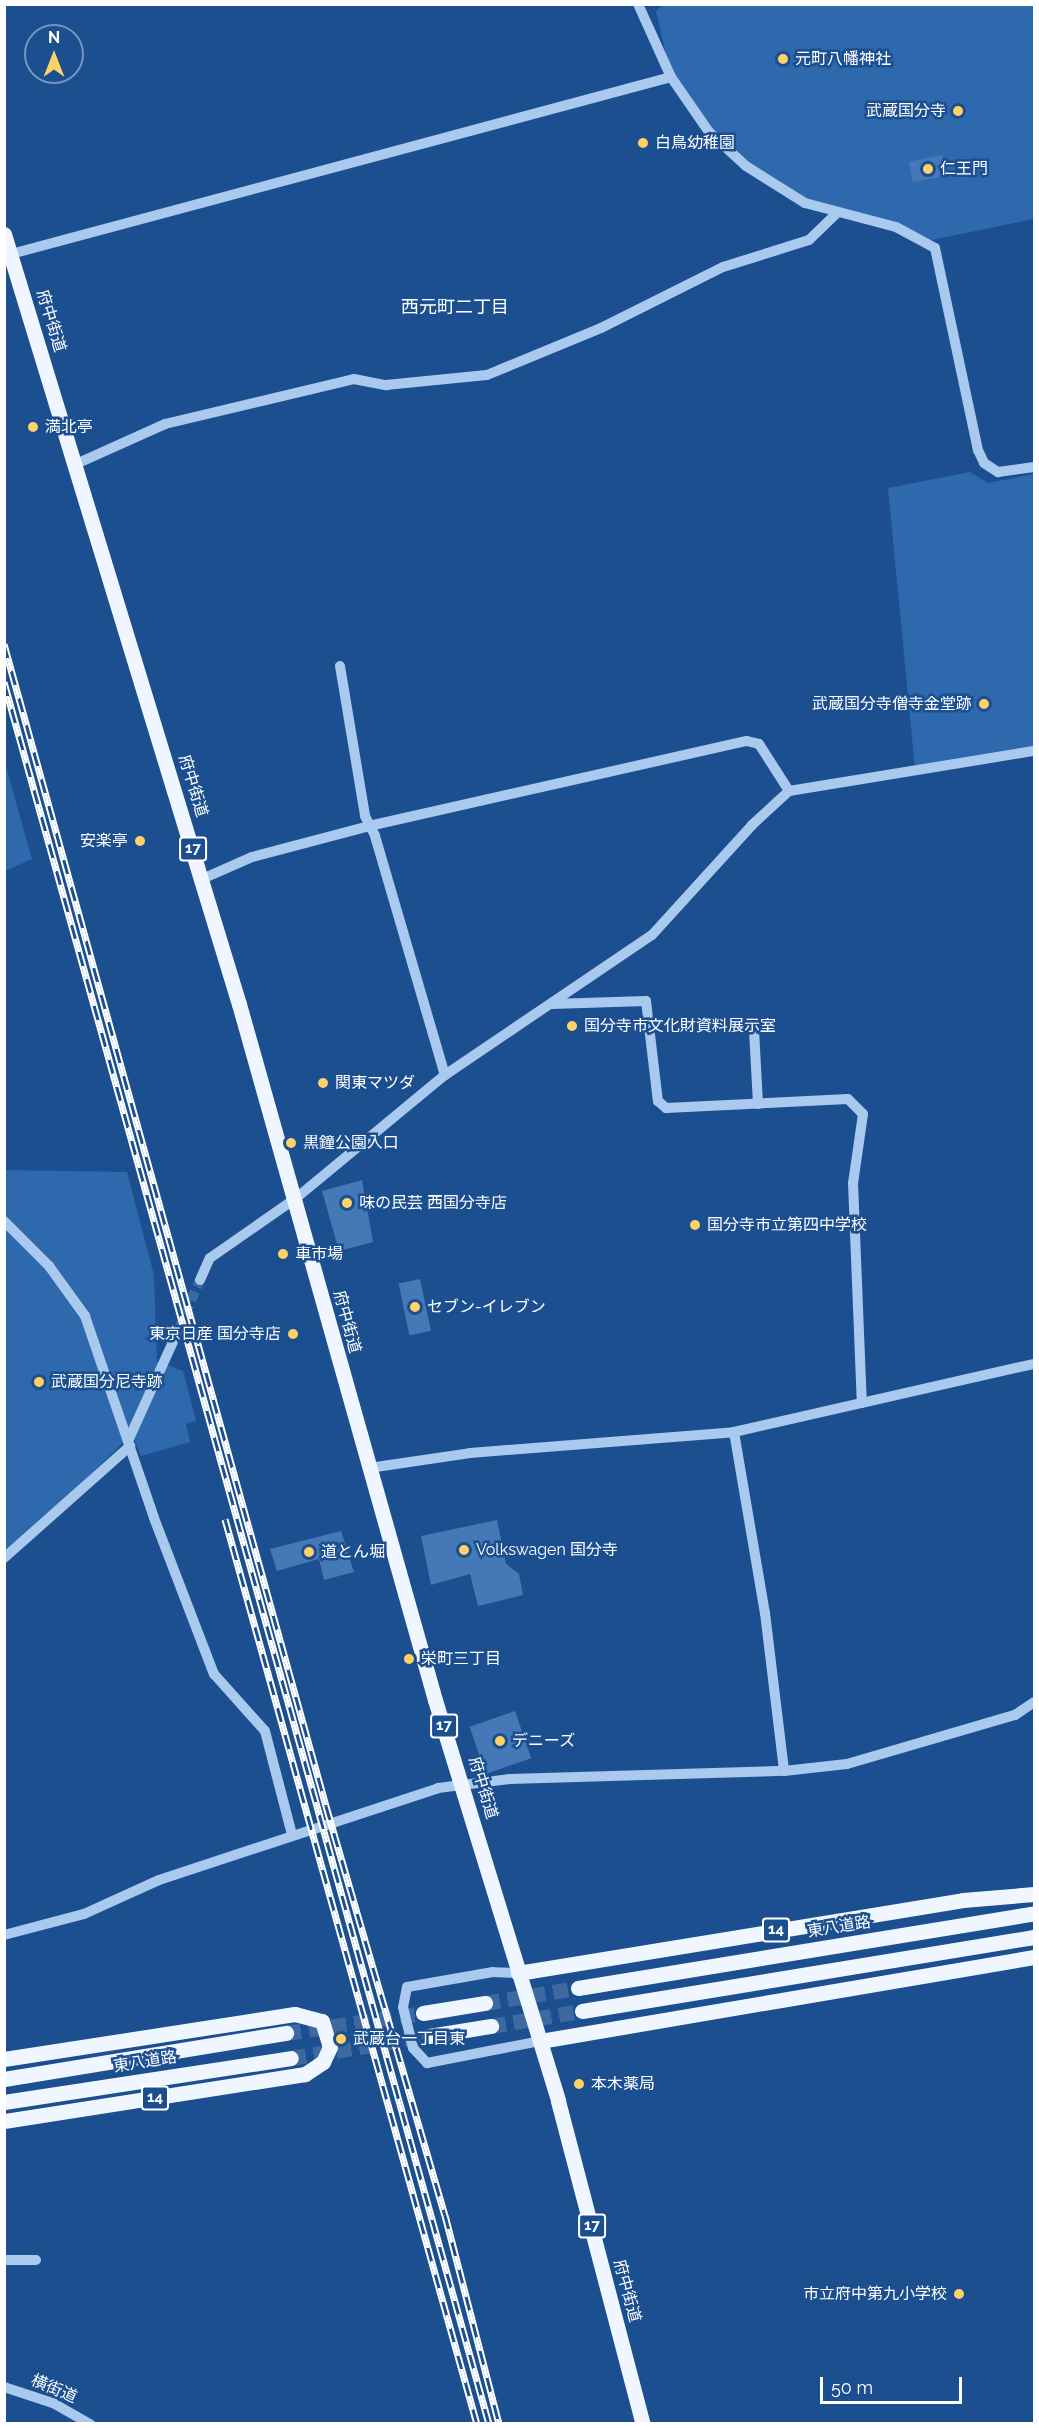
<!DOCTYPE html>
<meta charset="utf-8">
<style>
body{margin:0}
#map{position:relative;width:1039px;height:2428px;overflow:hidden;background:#1b4f8f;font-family:Raleway,"Noto Sans JP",sans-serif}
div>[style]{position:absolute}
.green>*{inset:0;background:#2e69ad}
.building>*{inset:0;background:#4478b7;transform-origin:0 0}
.minor-tunnel>*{height:10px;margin-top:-5px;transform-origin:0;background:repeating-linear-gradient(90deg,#3d69a0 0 10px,transparent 0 15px)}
.major-tunnel>*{height:15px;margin-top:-7.5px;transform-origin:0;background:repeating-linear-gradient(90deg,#3d69a0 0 15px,transparent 0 23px)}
.minor>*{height:10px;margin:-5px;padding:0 5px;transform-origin:5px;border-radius:5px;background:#a9c9ee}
.major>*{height:15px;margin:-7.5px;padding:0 7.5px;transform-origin:7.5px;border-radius:7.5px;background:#f0f6ff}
.rail>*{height:7px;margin-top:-3.5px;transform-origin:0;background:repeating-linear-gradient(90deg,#1b4f8f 0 14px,#fff 0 28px);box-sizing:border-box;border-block:2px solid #fff}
.dots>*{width:16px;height:16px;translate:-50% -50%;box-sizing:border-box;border:3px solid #1b4f8f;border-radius:50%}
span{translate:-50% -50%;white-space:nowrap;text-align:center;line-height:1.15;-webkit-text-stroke:5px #1b4f8f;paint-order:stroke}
.shield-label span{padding:2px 4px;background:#1b4f8f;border:2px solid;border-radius:4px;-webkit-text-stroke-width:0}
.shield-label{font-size:15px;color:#fff;font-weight:700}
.poi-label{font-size:16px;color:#fff}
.left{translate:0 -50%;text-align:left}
.right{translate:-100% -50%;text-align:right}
.street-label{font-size:16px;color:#fff}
.neighbourhood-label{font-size:18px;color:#fff}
.frame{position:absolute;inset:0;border:6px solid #fff;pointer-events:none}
.north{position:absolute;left:24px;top:24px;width:60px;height:60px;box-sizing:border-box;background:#1b4f8f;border:2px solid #7695bc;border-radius:50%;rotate:0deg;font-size:16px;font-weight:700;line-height:24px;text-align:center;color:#fff}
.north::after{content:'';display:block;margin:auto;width:21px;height:27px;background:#ffd166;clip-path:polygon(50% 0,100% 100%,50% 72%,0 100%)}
.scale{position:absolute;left:820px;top:2377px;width:142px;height:27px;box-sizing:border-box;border:3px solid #fff;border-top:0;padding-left:8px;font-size:18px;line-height:21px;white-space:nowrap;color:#fff;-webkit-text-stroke:4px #1b4f8f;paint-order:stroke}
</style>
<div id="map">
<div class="green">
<i style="clip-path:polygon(664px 4px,1034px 5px,1034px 219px,927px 241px,777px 189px,709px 132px,671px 77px,656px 11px)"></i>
<i style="clip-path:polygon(970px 472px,988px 483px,1034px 474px,1034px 751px,915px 769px,888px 488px)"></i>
<i style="clip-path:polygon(4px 760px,32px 859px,5px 871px,4px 871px)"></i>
<i style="clip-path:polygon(5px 1170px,127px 1172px,154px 1275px,157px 1361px,183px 1371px,196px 1421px,186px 1424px,190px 1442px,141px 1456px,132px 1434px,51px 1513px,5px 1550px)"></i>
</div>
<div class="building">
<i style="left:943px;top:155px;width:21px;height:35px;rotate:79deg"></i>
<i style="clip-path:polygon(362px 1180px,373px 1242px,339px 1251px,322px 1191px)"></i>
<i style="left:420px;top:1279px;width:53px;height:22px;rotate:78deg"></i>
<i style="clip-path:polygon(497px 1520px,506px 1564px,519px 1574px,523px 1595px,478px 1606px,470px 1574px,431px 1585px,421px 1536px)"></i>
<i style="clip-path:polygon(341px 1531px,354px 1572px,324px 1580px,319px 1559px,277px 1571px,270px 1549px)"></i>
<i style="left:515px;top:1711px;width:50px;height:48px;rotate:71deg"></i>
</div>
<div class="minor-tunnel">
<i style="left:173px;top:1342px;width:68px;rotate:-66.5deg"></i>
</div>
<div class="major-tunnel">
<i style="left:485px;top:2003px;width:94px;rotate:-9.2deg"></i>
<i style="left:491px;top:2026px;width:92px;rotate:-9.4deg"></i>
<i style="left:286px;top:2033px;width:138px;rotate:-8.3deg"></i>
<i style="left:291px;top:2058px;width:140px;rotate:-9.1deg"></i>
</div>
<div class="minor">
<i style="left:638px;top:4px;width:80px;rotate:65.7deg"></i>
<i style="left:671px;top:77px;width:67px;rotate:55.4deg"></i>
<i style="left:709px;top:132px;width:50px;rotate:42.6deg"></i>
<i style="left:746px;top:166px;width:70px;rotate:32.1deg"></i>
<i style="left:805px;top:203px;width:94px;rotate:14.8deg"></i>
<i style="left:896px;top:227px;width:44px;rotate:28.3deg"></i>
<i style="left:935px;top:248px;width:207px;rotate:78deg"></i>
<i style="left:978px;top:450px;width:14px;rotate:65deg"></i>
<i style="left:984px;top:463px;width:17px;rotate:33deg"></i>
<i style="left:998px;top:472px;width:36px;rotate:-8deg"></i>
<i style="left:11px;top:254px;width:683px;rotate:-15.01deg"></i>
<i style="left:76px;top:464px;width:98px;rotate:-24.2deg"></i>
<i style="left:165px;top:424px;width:194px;rotate:-13.4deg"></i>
<i style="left:354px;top:379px;width:33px;rotate:11deg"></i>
<i style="left:386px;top:385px;width:101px;rotate:-5.7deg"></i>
<i style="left:487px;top:375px;width:123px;rotate:-22.4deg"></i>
<i style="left:601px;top:328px;width:136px;rotate:-26.6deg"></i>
<i style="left:723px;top:267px;width:90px;rotate:-17.4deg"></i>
<i style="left:809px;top:240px;width:39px;rotate:-44deg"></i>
<i style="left:340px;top:666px;width:152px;rotate:80.5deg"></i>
<i style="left:365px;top:816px;width:22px;rotate:63deg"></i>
<i style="left:375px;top:836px;width:249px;rotate:73.7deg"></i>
<i style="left:202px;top:879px;width:55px;rotate:-23.7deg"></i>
<i style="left:252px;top:857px;width:121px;rotate:-14.8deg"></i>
<i style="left:369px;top:826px;width:387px;rotate:-12.7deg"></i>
<i style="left:747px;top:741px;width:12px;rotate:14deg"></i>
<i style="left:759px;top:744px;width:56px;rotate:57.4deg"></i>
<i style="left:552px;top:1004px;width:94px;rotate:-1.8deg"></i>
<i style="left:646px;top:1001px;width:101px;rotate:83.2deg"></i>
<i style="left:658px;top:1101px;width:11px;rotate:41deg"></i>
<i style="left:666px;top:1108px;width:182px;rotate:-2.8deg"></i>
<i style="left:848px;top:1099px;width:21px;rotate:45deg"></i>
<i style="left:863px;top:1114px;width:70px;rotate:98.2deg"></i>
<i style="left:853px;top:1183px;width:220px;rotate:87.7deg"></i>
<i style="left:754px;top:1030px;width:74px;rotate:86.9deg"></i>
<i style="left:4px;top:1221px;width:64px;rotate:45deg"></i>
<i style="left:49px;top:1266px;width:62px;rotate:54.2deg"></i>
<i style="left:85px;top:1316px;width:213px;rotate:71.1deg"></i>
<i style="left:154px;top:1518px;width:167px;rotate:69deg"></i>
<i style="left:214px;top:1674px;width:76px;rotate:48.2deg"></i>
<i style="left:265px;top:1731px;width:107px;rotate:75.4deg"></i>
<i style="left:200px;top:1280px;width:24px;rotate:-66deg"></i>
<i style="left:210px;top:1258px;width:103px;rotate:-34.8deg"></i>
<i style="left:295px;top:1199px;width:195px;rotate:-39.6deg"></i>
<i style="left:445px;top:1075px;width:250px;rotate:-34.1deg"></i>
<i style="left:652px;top:935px;width:149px;rotate:-47.7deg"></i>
<i style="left:752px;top:825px;width:50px;rotate:-42.6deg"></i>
<i style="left:789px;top:791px;width:248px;rotate:-9.3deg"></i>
<i style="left:734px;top:1432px;width:184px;rotate:80.3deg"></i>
<i style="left:765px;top:1613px;width:159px;rotate:83.1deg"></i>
<i style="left:128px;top:1441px;width:109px;rotate:-65.6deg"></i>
<i style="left:369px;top:1468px;width:102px;rotate:-8.4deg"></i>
<i style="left:470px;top:1453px;width:265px;rotate:-4.5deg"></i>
<i style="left:734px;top:1432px;width:308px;rotate:-12.8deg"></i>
<i style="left:4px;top:1558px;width:169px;rotate:-41.6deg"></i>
<i style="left:4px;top:1935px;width:83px;rotate:-14.7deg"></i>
<i style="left:84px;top:1914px;width:82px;rotate:-24.4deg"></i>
<i style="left:159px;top:1880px;width:294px;rotate:-18.2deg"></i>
<i style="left:438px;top:1788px;width:73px;rotate:-7.1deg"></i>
<i style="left:510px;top:1779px;width:274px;rotate:-1.7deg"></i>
<i style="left:784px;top:1771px;width:63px;rotate:-6.3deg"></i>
<i style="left:847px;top:1764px;width:175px;rotate:-16.3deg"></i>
<i style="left:1015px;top:1715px;width:23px;rotate:-34deg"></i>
<i style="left:518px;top:1973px;width:25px;rotate:-178deg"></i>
<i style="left:493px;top:1972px;width:87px;rotate:170.1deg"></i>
<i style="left:407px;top:1987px;width:20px;rotate:101deg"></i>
<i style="left:403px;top:2007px;width:42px;rotate:76.3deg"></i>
<i style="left:413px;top:2048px;width:21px;rotate:47deg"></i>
<i style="left:427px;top:2063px;width:115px;rotate:-11deg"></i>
<i style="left:4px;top:2260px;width:32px"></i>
<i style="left:4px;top:2387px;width:52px;rotate:18.1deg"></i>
<i style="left:53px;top:2403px;width:43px;rotate:29.6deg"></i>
</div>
<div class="major">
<i style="left:4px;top:234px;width:805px;rotate:73.03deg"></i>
<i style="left:239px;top:1004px;width:723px;rotate:74.27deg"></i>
<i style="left:435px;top:1700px;width:419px;rotate:72.9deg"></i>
<i style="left:558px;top:2101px;width:334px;rotate:75.3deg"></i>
<i style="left:518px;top:1973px;width:451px;rotate:-9.3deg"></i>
<i style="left:963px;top:1900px;width:71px;rotate:-4.8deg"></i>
<i style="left:578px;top:1988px;width:462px;rotate:-9.3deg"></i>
<i style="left:582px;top:2011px;width:458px;rotate:-9.3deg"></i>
<i style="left:423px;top:2013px;width:63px;rotate:-9.2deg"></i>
<i style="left:429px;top:2036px;width:63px;rotate:-9.2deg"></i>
<i style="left:540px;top:2041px;width:501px;rotate:-9.65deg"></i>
<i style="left:4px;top:2059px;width:294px;rotate:-8.8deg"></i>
<i style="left:295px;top:2014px;width:28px;rotate:15deg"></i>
<i style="left:322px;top:2021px;width:27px;rotate:73deg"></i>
<i style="left:330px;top:2047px;width:17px;rotate:115deg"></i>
<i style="left:323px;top:2062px;width:22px;rotate:146deg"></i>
<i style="left:305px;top:2074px;width:305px;rotate:171.1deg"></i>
<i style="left:4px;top:2079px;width:286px;rotate:-9.3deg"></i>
<i style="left:4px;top:2102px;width:290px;rotate:-8.7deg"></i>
</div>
<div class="rail">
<i style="left:4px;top:644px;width:1206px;rotate:74.51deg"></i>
<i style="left:326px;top:1806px;width:426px;rotate:73.8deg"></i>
<i style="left:445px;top:2215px;width:216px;rotate:75.5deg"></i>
<i style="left:4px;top:682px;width:1808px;rotate:74.44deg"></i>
<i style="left:225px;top:1519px;width:939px;rotate:74.44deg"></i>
</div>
<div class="dots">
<i style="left:783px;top:59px;background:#ffd166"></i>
<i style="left:958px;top:111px;background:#ffd166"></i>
<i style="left:643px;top:143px;background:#ffd166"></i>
<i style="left:928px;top:169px;background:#ffd166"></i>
<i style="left:33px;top:427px;background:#ffd166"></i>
<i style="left:984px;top:704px;background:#ffd166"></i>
<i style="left:140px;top:841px;background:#ffd166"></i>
<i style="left:572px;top:1026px;background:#ffd166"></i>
<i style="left:323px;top:1083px;background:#ffd166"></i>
<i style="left:291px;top:1143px;background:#ffd166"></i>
<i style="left:347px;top:1203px;background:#ffd166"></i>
<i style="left:695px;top:1225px;background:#ffd166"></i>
<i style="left:283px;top:1254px;background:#ffd166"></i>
<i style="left:415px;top:1307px;background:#ffd166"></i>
<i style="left:293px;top:1334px;background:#ffd166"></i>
<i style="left:39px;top:1382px;background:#ffd166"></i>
<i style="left:464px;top:1550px;background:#ffd166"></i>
<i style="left:309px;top:1552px;background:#ffd166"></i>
<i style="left:409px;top:1659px;background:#ffd166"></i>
<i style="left:500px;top:1741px;background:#ffd166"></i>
<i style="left:341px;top:2039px;background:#ffd166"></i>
<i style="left:579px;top:2084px;background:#ffd166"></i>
<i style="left:959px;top:2294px;background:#ffd166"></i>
</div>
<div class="shield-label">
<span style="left:193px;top:849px">17</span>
<span style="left:444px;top:1726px">17</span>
<span style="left:776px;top:1930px">14</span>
<span style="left:155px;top:2098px">14</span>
<span style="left:592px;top:2226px">17</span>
</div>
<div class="poi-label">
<span class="left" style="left:795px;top:59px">元町八幡神社</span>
<span class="right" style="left:946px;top:111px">武蔵国分寺</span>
<span class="left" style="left:655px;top:143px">白鳥幼稚園</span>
<span class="left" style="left:940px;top:169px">仁王門</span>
<span class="left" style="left:45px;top:427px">満北亭</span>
<span class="right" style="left:972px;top:704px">武蔵国分寺僧寺金堂跡</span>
<span class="right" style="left:128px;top:841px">安楽亭</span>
<span class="left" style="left:584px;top:1026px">国分寺市文化財資料展示室</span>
<span class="left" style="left:335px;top:1083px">関東マツダ</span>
<span class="left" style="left:303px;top:1143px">黒鐘公園入口</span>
<span class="left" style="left:359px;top:1203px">味の民芸 西国分寺店</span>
<span class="left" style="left:707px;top:1225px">国分寺市立第四中学校</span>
<span class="left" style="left:295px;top:1254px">車市場</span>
<span class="left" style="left:427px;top:1307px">セブン-イレブン</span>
<span class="right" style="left:281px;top:1334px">東京日産 国分寺店</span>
<span class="left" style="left:51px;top:1382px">武蔵国分尼寺跡</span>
<span class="left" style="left:476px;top:1550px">Volkswagen 国分寺</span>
<span class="left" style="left:321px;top:1552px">道とん堀</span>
<span class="left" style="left:421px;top:1659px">栄町三丁目</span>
<span class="left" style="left:512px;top:1741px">デニーズ</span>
<span class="left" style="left:353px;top:2039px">武蔵台一丁目東</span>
<span class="left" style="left:591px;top:2084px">本木薬局</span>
<span class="right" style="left:947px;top:2294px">市立府中第九小学校</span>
</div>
<div class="street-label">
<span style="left:51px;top:321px;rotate:73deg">府中街道</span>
<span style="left:193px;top:786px;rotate:73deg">府中街道</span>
<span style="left:347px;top:1322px;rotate:75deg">府中街道</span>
<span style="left:483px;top:1788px;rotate:73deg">府中街道</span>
<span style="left:839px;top:1927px;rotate:-9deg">東八道路</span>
<span style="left:145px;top:2062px;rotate:-9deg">東八道路</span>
<span style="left:627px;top:2291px;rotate:75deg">府中街道</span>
<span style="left:54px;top:2389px;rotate:23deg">横街道</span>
</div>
<div class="neighbourhood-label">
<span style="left:455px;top:307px">西元町二丁目</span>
</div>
<div class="frame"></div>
<div class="north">N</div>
<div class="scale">50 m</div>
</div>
